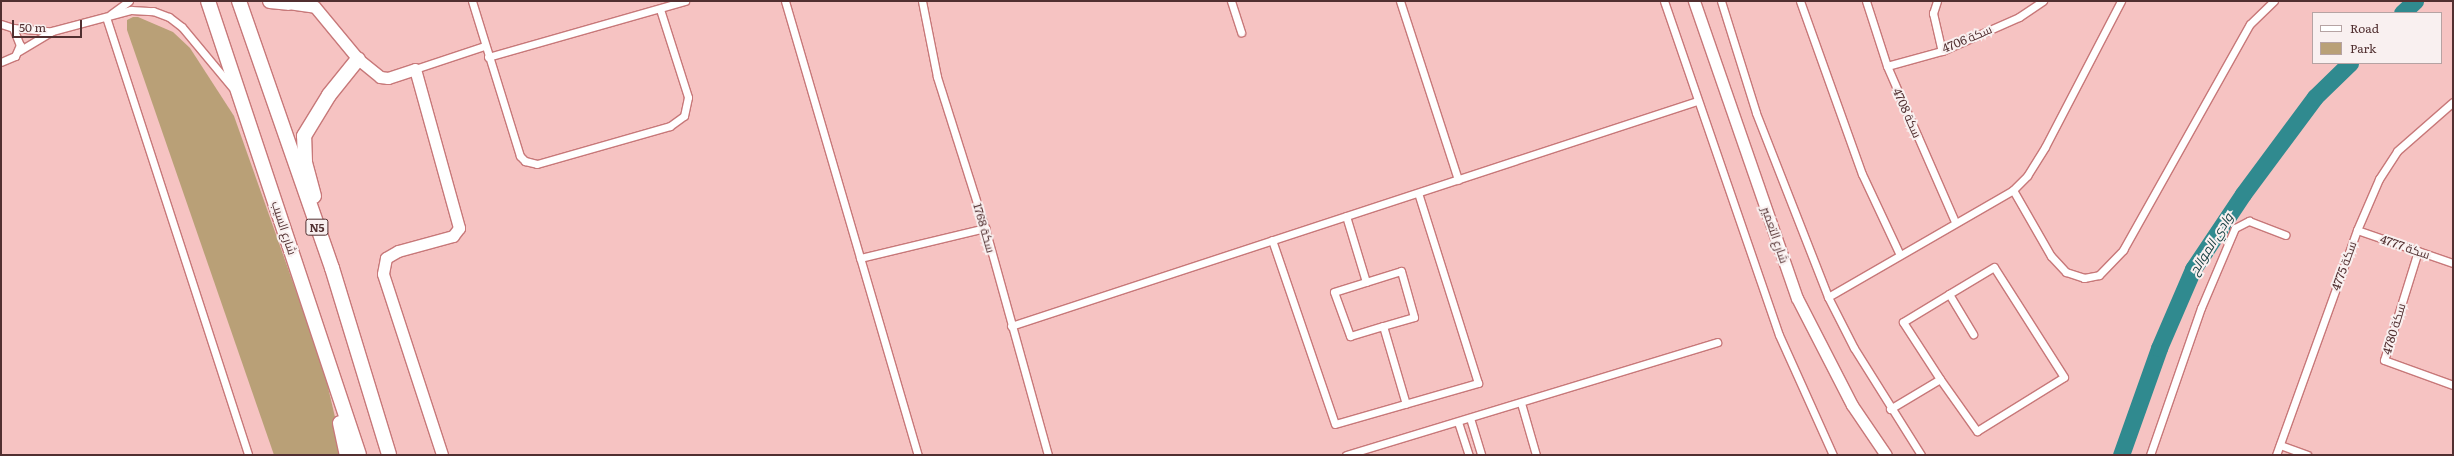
<!DOCTYPE html>
<meta charset="utf-8">
<style>
body{margin:0}
#map{position:relative;width:2454px;height:456px;overflow:hidden;background:#f6c3c2;font-family:Literata,Cairo,serif}
div>[style]{position:absolute}
.green>*{inset:0;background:#b9a077}
.river>*{height:17px;margin:-8.5px;padding:0 8.5px;transform-origin:8.5px;border-radius:8.5px;background:#308a8f}
.roads{filter:drop-shadow(1px 0 #c77879) drop-shadow(-1px 0 #c77879) drop-shadow(0 1px #c77879) drop-shadow(0 -1px #c77879)}
.street>*{height:7px;margin:-3.5px;padding:0 3.5px;transform-origin:3.5px;border-radius:3.5px;background:#fff}
.secondary>*{height:11px;margin:-5.5px;padding:0 5.5px;transform-origin:5.5px;border-radius:5.5px;background:#fff}
.highway>*{height:14px;margin:-7px;padding:0 7px;transform-origin:7px;border-radius:7px;background:#fff}
span{translate:-50% -50%;white-space:nowrap;text-align:center;line-height:1.15;-webkit-text-stroke:4px #f9f0f0;paint-order:stroke}
.shield-label span{padding:1px 3px;background:#f9f0f0;border:1px solid;border-radius:3px;-webkit-text-stroke-width:0}
.shield-label{font-size:11px;color:#512f30;font-weight:700}
.street-label{font-size:12px;color:#512f30}
.water-label{font-size:13px;color:#174042;font-style:italic}
.frame{position:absolute;inset:0;border:2px solid #512f30;pointer-events:none}
.legend{position:absolute;left:2312px;top:12px;width:130px;height:52px;box-sizing:border-box;background:#f9f0f0;border:1px solid #b6a3a3;margin:0;padding:5px 7px;list-style:none;font-size:12px;color:#512f30}
.legend li{display:flex;align-items:center;gap:8px;height:20px}
.legend b{width:20px;border:1px solid #b6a3a3}
.scale{position:absolute;left:12px;top:20px;width:70px;height:18px;box-sizing:border-box;border:2px solid #512f30;border-top:0;padding-left:5px;font-size:12px;line-height:14px;white-space:nowrap;color:#512f30;-webkit-text-stroke:3px #f9f0f0;paint-order:stroke}
</style>
<div id="map">
<div class="green">
<i style="clip-path:polygon(138px 17px,173px 32px,190px 48px,234px 116px,324px 370px,338px 430px,340px 455px,274px 455px,127px 30px,127px 20px,133px 17px)"></i>
</div>
<div class="river">
<i style="left:2402px;top:13px;width:18px;rotate:-43deg"></i>
<i style="left:2121px;top:455px;width:114px;rotate:-70.4deg"></i>
<i style="left:2159px;top:348px;width:86px;rotate:-66.7deg"></i>
<i style="left:2193px;top:269px;width:90px;rotate:-56.3deg"></i>
<i style="left:2243px;top:194px;width:121px;rotate:-53.4deg"></i>
<i style="left:2315px;top:97px;width:49px;rotate:-44.2deg"></i>
</div>
<div class="roads">
<div class="street">
<i style="left:472px;top:1px;width:162px;rotate:72.8deg"></i>
<i style="left:520px;top:156px;width:7px;rotate:45deg"></i>
<i style="left:525px;top:161px;width:12px;rotate:14deg"></i>
<i style="left:537px;top:164px;width:138px;rotate:-15.9deg"></i>
<i style="left:670px;top:126px;width:17px;rotate:-36deg"></i>
<i style="left:684px;top:116px;width:19px;rotate:-78deg"></i>
<i style="left:688px;top:97px;width:92px;rotate:-107.7deg"></i>
<i style="left:785px;top:1px;width:473px;rotate:73.7deg"></i>
<i style="left:922px;top:1px;width:77px;rotate:78.8deg"></i>
<i style="left:937px;top:77px;width:158px;rotate:72.4deg"></i>
<i style="left:985px;top:228px;width:236px;rotate:74.5deg"></i>
<i style="left:1231px;top:1px;width:33px;rotate:72deg"></i>
<i style="left:1400px;top:1px;width:188px;rotate:72deg"></i>
<i style="left:1664px;top:1px;width:353px;rotate:71deg"></i>
<i style="left:1779px;top:335px;width:132px;rotate:65.8deg"></i>
<i style="left:1721px;top:1px;width:117px;rotate:72.6deg"></i>
<i style="left:1756px;top:113px;width:198px;rotate:68.6deg"></i>
<i style="left:1828px;top:297px;width:57px;rotate:63deg"></i>
<i style="left:1854px;top:348px;width:126px;rotate:57.9deg"></i>
<i style="left:1800px;top:1px;width:184px;rotate:70.3deg"></i>
<i style="left:1862px;top:174px;width:89px;rotate:64.9deg"></i>
<i style="left:1866px;top:1px;width:68px;rotate:72.1deg"></i>
<i style="left:1887px;top:66px;width:170px;rotate:66.4deg"></i>
<i style="left:1937px;top:1px;width:13px;rotate:108deg"></i>
<i style="left:1933px;top:13px;width:39px;rotate:77deg"></i>
<i style="left:111px;top:14px;width:22px;rotate:-36deg"></i>
<i style="left:106px;top:17px;width:460px;rotate:72deg"></i>
<i style="left:1px;top:24px;width:13px;rotate:18deg"></i>
<i style="left:13px;top:28px;width:18px;rotate:68deg"></i>
<i style="left:20px;top:45px;width:12px;rotate:114deg"></i>
<i style="left:15px;top:56px;width:15px;rotate:157deg"></i>
<i style="left:13px;top:28px;width:36px;rotate:5deg"></i>
<i style="left:19px;top:51px;width:39px;rotate:-31deg"></i>
<i style="left:52px;top:31px;width:82px;rotate:-14.9deg"></i>
<i style="left:131px;top:10px;width:22px;rotate:3deg"></i>
<i style="left:153px;top:11px;width:17px;rotate:21deg"></i>
<i style="left:169px;top:17px;width:16px;rotate:38deg"></i>
<i style="left:182px;top:27px;width:78px;rotate:50.2deg"></i>
<i style="left:488px;top:57px;width:205px;rotate:-15.9deg"></i>
<i style="left:1887px;top:66px;width:57px;rotate:-15.3deg"></i>
<i style="left:1942px;top:51px;width:84px;rotate:-23.8deg"></i>
<i style="left:2019px;top:17px;width:29px;rotate:-34deg"></i>
<i style="left:415px;top:69px;width:73px;rotate:-18.4deg"></i>
<i style="left:2013px;top:190px;width:76px;rotate:60.1deg"></i>
<i style="left:2051px;top:256px;width:22px;rotate:47deg"></i>
<i style="left:2066px;top:272px;width:19px;rotate:18deg"></i>
<i style="left:2084px;top:278px;width:15px;rotate:-11deg"></i>
<i style="left:2099px;top:275px;width:35px;rotate:-46deg"></i>
<i style="left:2123px;top:250px;width:259px;rotate:-60.7deg"></i>
<i style="left:2250px;top:24px;width:33px;rotate:-44deg"></i>
<i style="left:1346px;top:216px;width:69px;rotate:73.1deg"></i>
<i style="left:2357px;top:230px;width:102px;rotate:19deg"></i>
<i style="left:1272px;top:240px;width:194px;rotate:71.1deg"></i>
<i style="left:1335px;top:424px;width:149px;rotate:-16deg"></i>
<i style="left:1478px;top:383px;width:199px;rotate:-107.5deg"></i>
<i style="left:2418px;top:251px;width:114px;rotate:107.3deg"></i>
<i style="left:2384px;top:360px;width:73px;rotate:19.9deg"></i>
<i style="left:860px;top:258px;width:129px;rotate:-13.5deg"></i>
<i style="left:1828px;top:297px;width:214px;rotate:-30deg"></i>
<i style="left:2013px;top:190px;width:20px;rotate:-45deg"></i>
<i style="left:2027px;top:176px;width:34px;rotate:-58deg"></i>
<i style="left:2045px;top:147px;width:165px;rotate:-62.5deg"></i>
<i style="left:1011px;top:326px;width:722px;rotate:-18.16deg"></i>
<i style="left:1383px;top:326px;width:32px;rotate:-16deg"></i>
<i style="left:1414px;top:317px;width:48px;rotate:-105.8deg"></i>
<i style="left:1401px;top:271px;width:70px;rotate:162.6deg"></i>
<i style="left:1334px;top:292px;width:47px;rotate:70deg"></i>
<i style="left:1350px;top:336px;width:34px;rotate:-17deg"></i>
<i style="left:1383px;top:326px;width:81px;rotate:73.6deg"></i>
<i style="left:1940px;top:379px;width:68px;rotate:-123deg"></i>
<i style="left:1903px;top:322px;width:54px;rotate:-31.3deg"></i>
<i style="left:1521px;top:403px;width:54px;rotate:73.9deg"></i>
<i style="left:1890px;top:409px;width:58px;rotate:-31deg"></i>
<i style="left:1940px;top:379px;width:64px;rotate:54.6deg"></i>
<i style="left:1977px;top:431px;width:102px;rotate:-31.8deg"></i>
<i style="left:2064px;top:377px;width:130px;rotate:-122.5deg"></i>
<i style="left:1994px;top:267px;width:52px;rotate:149deg"></i>
<i style="left:1949px;top:294px;width:47px;rotate:59deg"></i>
<i style="left:1470px;top:418px;width:39px;rotate:73deg"></i>
<i style="left:1458px;top:422px;width:35px;rotate:72deg"></i>
<i style="left:2280px;top:445px;width:29px;rotate:20deg"></i>
<i style="left:1346px;top:455px;width:388px;rotate:-16.9deg"></i>
<i style="left:2150px;top:455px;width:156px;rotate:-70.9deg"></i>
<i style="left:2201px;top:308px;width:87px;rotate:-67deg"></i>
<i style="left:2235px;top:228px;width:16px;rotate:-27deg"></i>
<i style="left:2249px;top:221px;width:39px;rotate:21deg"></i>
<i style="left:2276px;top:455px;width:239px;rotate:-70.2deg"></i>
<i style="left:2357px;top:230px;width:56px;rotate:-66.7deg"></i>
<i style="left:2379px;top:179px;width:33px;rotate:-57deg"></i>
<i style="left:2397px;top:151px;width:74px;rotate:-41.2deg"></i>
</div>
<div class="secondary">
<i style="left:1694px;top:1px;width:314px;rotate:70.9deg"></i>
<i style="left:1797px;top:298px;width:120px;rotate:62.8deg"></i>
<i style="left:1852px;top:405px;width:60px;rotate:55.8deg"></i>
<i style="left:288px;top:3px;width:27px;rotate:8deg"></i>
<i style="left:315px;top:7px;width:67px;rotate:50.4deg"></i>
<i style="left:358px;top:59px;width:28px;rotate:39deg"></i>
<i style="left:380px;top:77px;width:8px;rotate:7deg"></i>
<i style="left:388px;top:78px;width:28px;rotate:-18deg"></i>
<i style="left:415px;top:69px;width:165px;rotate:74.5deg"></i>
<i style="left:459px;top:228px;width:10px;rotate:127deg"></i>
<i style="left:453px;top:236px;width:57px;rotate:164.7deg"></i>
<i style="left:398px;top:251px;width:14px;rotate:150deg"></i>
<i style="left:386px;top:258px;width:16px;rotate:101deg"></i>
<i style="left:383px;top:274px;width:190px;rotate:71.9deg"></i>
</div>
<div class="highway">
<i style="left:208px;top:1px;width:478px;rotate:71.6deg"></i>
<i style="left:239px;top:1px;width:283px;rotate:70.8deg"></i>
<i style="left:332px;top:268px;width:195px;rotate:73deg"></i>
<i style="left:270px;top:1px;width:18px;rotate:6deg"></i>
<i style="left:314px;top:196px;width:35px;rotate:-105deg"></i>
<i style="left:305px;top:162px;width:26px;rotate:-92deg"></i>
<i style="left:304px;top:136px;width:48px;rotate:-58.6deg"></i>
<i style="left:329px;top:95px;width:46px;rotate:-51.1deg"></i>
<i style="left:340px;top:423px;width:33px;rotate:78deg"></i>
</div>
</div>
<div class="shield-label">
<span style="left:317px;top:227px">N5</span>
</div>
<div class="street-label">
<span style="left:1967px;top:39px;rotate:-23deg">سكة 4706</span>
<span style="left:1907px;top:113px;rotate:66deg">سكة 4708</span>
<span style="left:284px;top:228px;rotate:72deg">شارع السيب</span>
<span style="left:984px;top:228px;rotate:74deg">سكة 1768</span>
<span style="left:1775px;top:235px;rotate:71deg">شارع التعمير</span>
<span style="left:2405px;top:247px;rotate:19deg">سكة 4777</span>
<span style="left:2344px;top:266px;rotate:-70deg">سكة 4775</span>
<span style="left:2394px;top:329px;rotate:-73deg">سكة 4780</span>
</div>
<div class="water-label">
<span style="left:2211px;top:244px;rotate:-58deg">وادي الموالح</span>
</div>
<div class="frame"></div>
<ul class="legend">
<li><b style="height:5px;background:#fff"></b>Road</li>
<li><b style="height:11px;background:#b9a077"></b>Park</li>
</ul>
<div class="scale">50 m</div>
</div>
